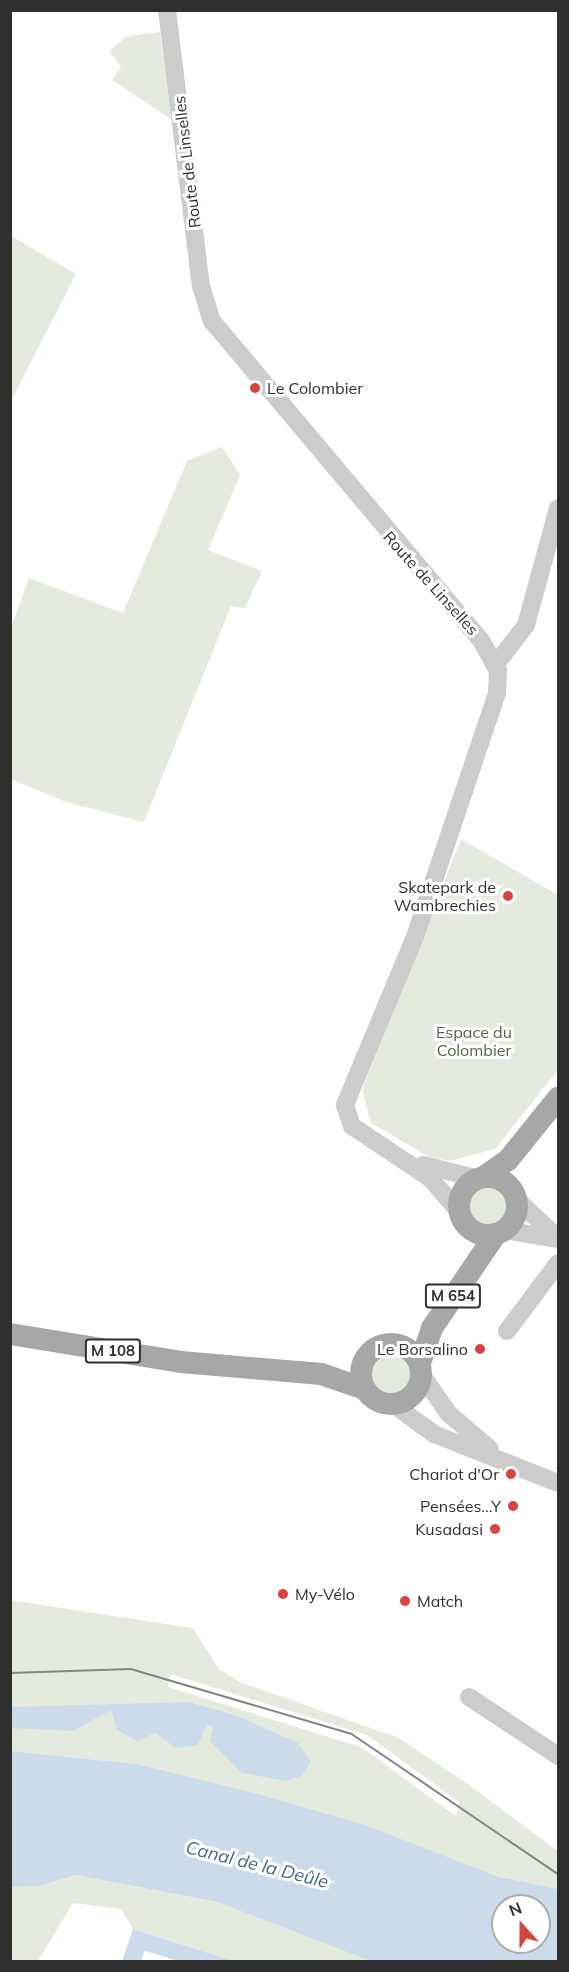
<!DOCTYPE html>
<meta charset="utf-8">
<style>
body{margin:0}
#map{position:relative;width:569px;height:1972px;overflow:hidden;background:#fff;font-family:Mulish,sans-serif}
div>[style]{position:absolute}
.green>*{inset:0;background:#e4ebde}
.round{border-radius:50%}
.water>*{inset:0;background:#ccdbea}
.minor>*{height:18px;margin:-9px;padding:0 9px;transform-origin:9px;border-radius:9px;background:#ccc}
.major>*{height:22px;margin:-11px;padding:0 11px;transform-origin:11px;border-radius:11px;background:#a7a7a7}
.major>.ring{margin:-11px;padding:0;box-sizing:content-box;background:none;border:22px solid #a7a7a7;border-radius:50%}
.tram>*{height:1.5px;margin:-0.75px;padding:0 0.75px;transform-origin:0.75px;border-radius:0.75px;background:#848484}
.dots>*{width:16px;height:16px;translate:-50% -50%;box-sizing:border-box;border:3px solid #fff;border-radius:50%}
span{translate:-50% -50%;white-space:nowrap;text-align:center;line-height:1.15;-webkit-text-stroke:6px #fff;paint-order:stroke}
.shield-label span{padding:2px 4px;background:#fff;border:2px solid;border-radius:4px;-webkit-text-stroke-width:0}
.shield-label{font-size:15px;color:#2f2f2f;font-weight:700}
.street-label{font-size:16px;color:#2f2f2f}
.poi-label{font-size:16px;color:#2f2f2f}
.left{translate:0 -50%;text-align:left}
.right{translate:-100% -50%;text-align:right}
.park-label{font-size:16px;color:#4e683f}
.water-label{font-size:18px;color:#42688d;font-style:italic}
.frame{position:absolute;inset:0;border:12px solid #2f2f2f;pointer-events:none}
.north{position:absolute;left:491px;top:1894px;width:60px;height:60px;box-sizing:border-box;background:#fff;border:2px solid #acacac;border-radius:50%;rotate:339deg;font-size:16px;font-weight:700;line-height:24px;text-align:center;color:#2f2f2f}
.north::after{content:'';display:block;margin:auto;width:21px;height:27px;background:#da423e;clip-path:polygon(50% 0,100% 100%,50% 72%,0 100%)}
</style>
<div id="map">
<div class="green">
<i style="clip-path:polygon(160px 32px,172px 120px,112px 80px,121px 67px,109px 51px,127px 36px)"></i>
<i style="clip-path:polygon(11px 236px,76px 274px,11px 401px)"></i>
<i style="clip-path:polygon(222px 447px,240px 475px,208px 550px,262px 571px,245px 608px,231px 606px,144px 822px,66px 802px,11px 779px,11px 628px,29px 578px,123px 613px,187px 461px)"></i>
<i style="clip-path:polygon(461px 839px,556px 894px,558px 890px,558px 1070px,495px 1149px,450px 1161px,429px 1157px,371px 1123px,362px 1090px)"></i>
<i class="round" style="left:467px;top:1186px;width:40px;height:40px"></i>
<i class="round" style="left:370px;top:1353px;width:42px;height:42px"></i>
<i style="clip-path:polygon(evenodd,10px 1600px,193px 1628px,219px 1669px,240px 1682px,399px 1738px,465px 1782px,558px 1851px,558px 1890px,499px 1877px,363px 1825px,251px 1792px,137px 1764px,11px 1751px,10px 1600px,170px 1674px,367px 1735px,459px 1802px,456px 1816px,361px 1747px,168px 1687px,170px 1674px)"></i>
<i style="clip-path:polygon(76px 1875px,217px 1902px,370px 1961px,234px 1961px,133px 1929px,121px 1909px,73px 1903px,38px 1961px,11px 1961px,10px 1887px,40px 1886px)"></i>
</div>
<div class="water">
<i style="clip-path:polygon(188px 1702px,235px 1715px,298px 1743px,311px 1762px,301px 1776px,286px 1781px,242px 1773px,210px 1741px,213px 1728px,207px 1724px,198px 1745px,176px 1748px,155px 1733px,137px 1741px,117px 1730px,111px 1710px,73px 1731px,11px 1728px,11px 1707px)"></i>
<i style="clip-path:polygon(evenodd,11px 1751px,137px 1764px,251px 1792px,365px 1825px,499px 1877px,557px 1889px,558px 1961px,370px 1961px,217px 1902px,76px 1875px,40px 1886px,11px 1887px,11px 1751px,503px 1906px,539px 1906px,539px 1942px,503px 1942px,503px 1906px)"></i>
<i style="clip-path:polygon(133px 1929px,158px 1937px,234px 1961px,179px 1961px,145px 1951px,141px 1961px,122px 1961px)"></i>
</div>
<div class="minor">
<i style="left:167px;top:10px;width:278px;rotate:83deg"></i>
<i style="left:201px;top:286px;width:37px;rotate:73deg"></i>
<i style="left:212px;top:321px;width:419px;rotate:49.9deg"></i>
<i style="left:482px;top:642px;width:33px;rotate:61deg"></i>
<i style="left:498px;top:671px;width:22px;rotate:93deg"></i>
<i style="left:497px;top:693px;width:260px;rotate:108.6deg"></i>
<i style="left:414px;top:939px;width:180px;rotate:112.6deg"></i>
<i style="left:345px;top:1105px;width:22px;rotate:72deg"></i>
<i style="left:352px;top:1126px;width:94px;rotate:33.7deg"></i>
<i style="left:430px;top:1178px;width:45px;rotate:49.5deg"></i>
<i style="left:496px;top:664px;width:49px;rotate:-52.4deg"></i>
<i style="left:526px;top:625px;width:121px;rotate:-74.7deg"></i>
<i style="left:423px;top:1165px;width:55px;rotate:13.8deg"></i>
<i style="left:516px;top:1199px;width:57px;rotate:42.9deg"></i>
<i style="left:504px;top:1230px;width:55px;rotate:9.5deg"></i>
<i style="left:507px;top:1331px;width:85px;rotate:-53.1deg"></i>
<i style="left:422px;top:1375px;width:46px;rotate:55.6deg"></i>
<i style="left:448px;top:1413px;width:55px;rotate:40.6deg"></i>
<i style="left:393px;top:1404px;width:51px;rotate:36.2deg"></i>
<i style="left:434px;top:1434px;width:133px;rotate:21.6deg"></i>
<i style="left:469px;top:1697px;width:107px;rotate:33.5deg"></i>
</div>
<div class="major">
<i style="left:485px;top:1176px;width:28px;rotate:-35deg"></i>
<i style="left:508px;top:1160px;width:80px;rotate:-51.1deg"></i>
<i class="ring" style="left:459px;top:1177px;width:36px;height:36px"></i>
<i style="left:10px;top:1334px;width:173px;rotate:9.3deg"></i>
<i style="left:181px;top:1362px;width:141px;rotate:4.9deg"></i>
<i style="left:321px;top:1374px;width:46px;rotate:18.8deg"></i>
<i class="ring" style="left:361px;top:1344px;width:38px;height:38px"></i>
<i style="left:420px;top:1363px;width:37px;rotate:-71deg"></i>
<i style="left:432px;top:1328px;width:114px;rotate:-55.8deg"></i>
</div>
<div class="tram">
<i style="left:10px;top:1673px;width:121px;rotate:-1.9deg"></i>
<i style="left:131px;top:1669px;width:230px;rotate:16.4deg"></i>
<i style="left:352px;top:1734px;width:249px;rotate:34.2deg"></i>
</div>
<div class="dots">
<i style="left:255px;top:388px;background:#da423e"></i>
<i style="left:508px;top:896px;background:#da423e"></i>
<i style="left:480px;top:1349px;background:#da423e"></i>
<i style="left:511px;top:1474px;background:#da423e"></i>
<i style="left:513px;top:1506px;background:#da423e"></i>
<i style="left:495px;top:1529px;background:#da423e"></i>
<i style="left:283px;top:1594px;background:#da423e"></i>
<i style="left:405px;top:1601px;background:#da423e"></i>
</div>
<div class="shield-label">
<span style="left:453px;top:1296px">M 654</span>
<span style="left:113px;top:1351px">M 108</span>
</div>
<div class="street-label">
<span style="left:187px;top:162px;rotate:-97deg">Route de Linselles</span>
<span style="left:431px;top:583px;rotate:48deg">Route de Linselles</span>
</div>
<div class="poi-label">
<span class="left" style="left:267px;top:388px">Le Colombier</span>
<span class="right" style="left:496px;top:896px">Skatepark de<br>Wambrechies</span>
<span class="right" style="left:468px;top:1349px">Le Borsalino</span>
<span class="right" style="left:499px;top:1474px">Chariot d'Or</span>
<span class="right" style="left:501px;top:1506px">Pensées...Y</span>
<span class="right" style="left:483px;top:1529px">Kusadasi</span>
<span class="left" style="left:295px;top:1594px">My-Vélo</span>
<span class="left" style="left:417px;top:1601px">Match</span>
</div>
<div class="park-label">
<span style="left:474px;top:1041px">Espace du<br>Colombier</span>
</div>
<div class="water-label">
<span style="left:257px;top:1865px;rotate:14deg">Canal de la Deûle</span>
</div>
<div class="frame"></div>
<div class="north">N</div>
</div>
